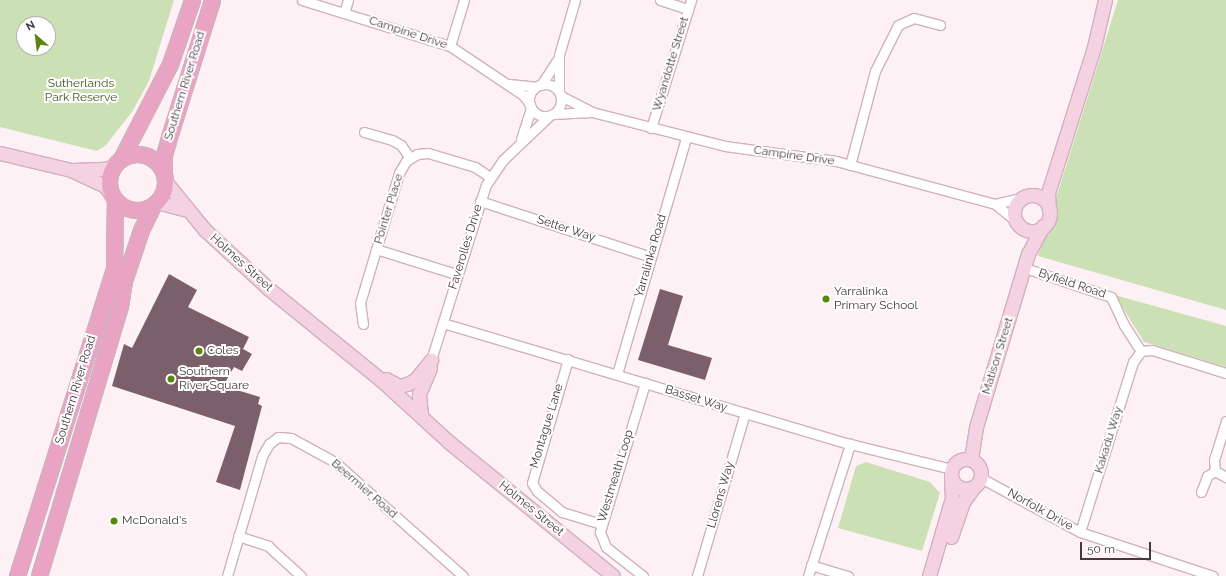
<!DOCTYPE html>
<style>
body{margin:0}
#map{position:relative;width:1226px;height:576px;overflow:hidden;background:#fef1f6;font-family:Raleway,sans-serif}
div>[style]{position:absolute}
.green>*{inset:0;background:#cce0b5}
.building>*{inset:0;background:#7b606b}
.roads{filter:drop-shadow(1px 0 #d0b1bd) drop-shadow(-1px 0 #d0b1bd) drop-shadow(0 1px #d0b1bd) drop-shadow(0 -1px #d0b1bd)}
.street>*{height:9px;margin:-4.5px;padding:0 4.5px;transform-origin:4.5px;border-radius:4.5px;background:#fff}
.street>.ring{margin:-4.5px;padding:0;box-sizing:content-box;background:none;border:9px solid #fff;border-radius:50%}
.secondary>*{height:13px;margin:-6.5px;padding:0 6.5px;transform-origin:6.5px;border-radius:6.5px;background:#f4d2e2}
.secondary>.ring{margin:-6.5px;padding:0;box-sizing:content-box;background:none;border:13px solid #f4d2e2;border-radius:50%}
.primary>*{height:15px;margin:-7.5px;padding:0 7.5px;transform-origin:7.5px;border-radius:7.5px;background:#e9a4c4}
.primary>.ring{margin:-7.5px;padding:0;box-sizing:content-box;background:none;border:15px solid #e9a4c4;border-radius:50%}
.dots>*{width:11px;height:11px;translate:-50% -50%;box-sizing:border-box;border:2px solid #fff;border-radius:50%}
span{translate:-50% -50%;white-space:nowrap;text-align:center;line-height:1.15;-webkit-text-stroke:4px #fff;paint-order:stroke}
.street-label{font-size:12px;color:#45393e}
.park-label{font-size:12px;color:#3e5817}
.poi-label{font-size:12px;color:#45393e}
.left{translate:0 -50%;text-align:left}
.north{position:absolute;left:16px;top:16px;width:40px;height:40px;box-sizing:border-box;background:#fff;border:1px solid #b5b0b2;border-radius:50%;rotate:332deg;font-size:11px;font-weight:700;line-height:16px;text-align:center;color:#45393e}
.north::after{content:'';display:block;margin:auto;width:14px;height:18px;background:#5c850e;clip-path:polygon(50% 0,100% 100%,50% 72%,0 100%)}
.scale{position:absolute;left:1080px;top:542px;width:71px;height:18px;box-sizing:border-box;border:2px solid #45393e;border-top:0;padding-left:5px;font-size:12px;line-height:14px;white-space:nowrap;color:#45393e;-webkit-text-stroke:3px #fff;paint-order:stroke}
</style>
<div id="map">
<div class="green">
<i style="clip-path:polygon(evenodd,0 0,174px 0,149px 81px,132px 112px,106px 145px,97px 151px,0 127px,0 0,24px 24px,48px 24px,48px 48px,24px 48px,24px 24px)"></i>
<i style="clip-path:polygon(1118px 0,1226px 0,1226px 310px,1038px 256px)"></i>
<i style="clip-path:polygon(1115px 295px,1226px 326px,1226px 367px,1144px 342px)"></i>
<i style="clip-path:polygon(866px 462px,930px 482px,940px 493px,922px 551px,838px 528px,856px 466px)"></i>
</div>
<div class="building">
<i style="clip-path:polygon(169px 274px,197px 290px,188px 307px,249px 337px,243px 349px,252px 354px,242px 371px,234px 367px,223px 386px,260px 397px,258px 404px,262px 406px,240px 490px,216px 482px,235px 426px,112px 386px,124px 344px,132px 348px)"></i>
<i style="clip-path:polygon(660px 289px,683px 296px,668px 345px,712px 358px,705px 380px,638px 360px)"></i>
</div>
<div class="roads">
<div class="street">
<i style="left:302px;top:0;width:155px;rotate:17.3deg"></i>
<i style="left:450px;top:46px;width:88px;rotate:33.9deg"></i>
<i style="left:523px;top:95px;width:11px;rotate:52deg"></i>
<i style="left:660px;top:0;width:29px;rotate:18deg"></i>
<i style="left:344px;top:13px;width:14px;rotate:-73deg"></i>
<i style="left:450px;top:46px;width:48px;rotate:-73.1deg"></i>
<i class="ring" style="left:529px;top:84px;width:23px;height:23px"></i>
<i style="left:509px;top:84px;width:27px;rotate:6deg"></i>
<i style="left:541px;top:85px;width:30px;rotate:-57deg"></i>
<i style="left:559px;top:91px;width:36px;rotate:-90deg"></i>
<i style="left:559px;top:55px;width:57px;rotate:-73.8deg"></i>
<i style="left:561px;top:96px;width:34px;rotate:27deg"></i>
<i style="left:553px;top:114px;width:39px;rotate:-3deg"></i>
<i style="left:592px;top:112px;width:137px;rotate:14.3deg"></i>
<i style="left:725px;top:146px;width:112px;rotate:7.7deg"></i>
<i style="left:836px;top:161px;width:165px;rotate:15.1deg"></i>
<i style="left:995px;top:204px;width:27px;rotate:39deg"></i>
<i style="left:651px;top:128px;width:134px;rotate:-72.6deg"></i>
<i style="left:364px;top:132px;width:29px;rotate:16deg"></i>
<i style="left:392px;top:140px;width:10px;rotate:29deg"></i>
<i style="left:401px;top:145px;width:14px;rotate:56deg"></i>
<i style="left:521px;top:139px;width:33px;rotate:-72deg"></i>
<i style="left:850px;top:165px;width:97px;rotate:-75.1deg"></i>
<i style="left:875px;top:71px;width:51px;rotate:-63.4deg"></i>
<i style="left:898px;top:25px;width:17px;rotate:-24deg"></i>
<i style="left:914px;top:18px;width:27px;rotate:15deg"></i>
<i style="left:480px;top:201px;width:180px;rotate:18.1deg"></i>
<i style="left:995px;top:204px;width:28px;rotate:-13deg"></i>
<i style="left:376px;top:249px;width:84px;rotate:17.4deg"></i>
<i style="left:1025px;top:268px;width:91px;rotate:18.6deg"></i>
<i style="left:1111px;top:297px;width:31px;rotate:65deg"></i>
<i style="left:1124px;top:325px;width:31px;rotate:57deg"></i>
<i style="left:1141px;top:351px;width:11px;rotate:-5deg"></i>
<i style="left:1152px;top:350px;width:77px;rotate:17.3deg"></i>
<i style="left:443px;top:323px;width:425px;rotate:16.6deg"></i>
<i style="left:850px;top:444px;width:105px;rotate:13.8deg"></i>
<i style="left:363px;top:324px;width:21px;rotate:-98deg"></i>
<i style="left:360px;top:303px;width:136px;rotate:-73.3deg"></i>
<i style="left:399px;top:173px;width:14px;rotate:-60deg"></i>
<i style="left:406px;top:161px;width:13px;rotate:-32deg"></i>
<i style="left:417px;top:154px;width:11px;rotate:-5deg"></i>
<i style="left:428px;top:153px;width:49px;rotate:16.6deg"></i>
<i style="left:475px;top:167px;width:18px;rotate:34deg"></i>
<i style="left:568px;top:359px;width:129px;rotate:106.2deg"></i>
<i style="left:532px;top:483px;width:9px;rotate:58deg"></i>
<i style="left:537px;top:491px;width:33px;rotate:40deg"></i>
<i style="left:562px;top:512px;width:41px;rotate:17.1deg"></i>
<i style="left:431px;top:360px;width:183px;rotate:-72.6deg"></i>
<i style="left:486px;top:185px;width:30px;rotate:-56deg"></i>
<i style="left:503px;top:160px;width:64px;rotate:-43.7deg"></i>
<i style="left:617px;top:374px;width:246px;rotate:-73.7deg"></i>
<i style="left:1226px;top:421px;width:41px;rotate:107.1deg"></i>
<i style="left:1214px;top:460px;width:11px;rotate:85deg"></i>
<i style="left:1215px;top:471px;width:13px;rotate:29deg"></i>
<i style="left:981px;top:478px;width:113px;rotate:28.6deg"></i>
<i style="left:1080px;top:532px;width:140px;rotate:18.3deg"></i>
<i style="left:1201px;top:492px;width:17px;rotate:-69deg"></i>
<i style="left:1207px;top:476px;width:9px;rotate:-32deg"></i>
<i style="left:1080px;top:532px;width:178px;rotate:-72.7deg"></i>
<i style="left:1133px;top:362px;width:14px;rotate:-54deg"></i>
<i style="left:238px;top:536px;width:32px;rotate:18deg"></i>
<i style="left:268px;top:546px;width:45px;rotate:42.3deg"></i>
<i style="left:811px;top:565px;width:39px;rotate:17deg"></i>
<i style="left:227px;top:576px;width:125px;rotate:-73.7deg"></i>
<i style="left:262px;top:456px;width:14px;rotate:-60deg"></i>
<i style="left:269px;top:444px;width:11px;rotate:-38deg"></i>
<i style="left:278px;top:437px;width:13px;rotate:4deg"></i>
<i style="left:291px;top:438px;width:50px;rotate:28.6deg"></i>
<i style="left:335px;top:462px;width:171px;rotate:41.7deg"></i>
<i style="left:643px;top:576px;width:47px;rotate:-141.9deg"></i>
<i style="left:606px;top:547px;width:16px;rotate:-112deg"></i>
<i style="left:600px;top:532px;width:156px;rotate:-73.2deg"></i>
<i style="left:697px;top:576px;width:170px;rotate:-73.6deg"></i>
<i style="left:808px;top:576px;width:139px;rotate:-72.3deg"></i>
</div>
<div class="secondary">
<i style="left:0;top:153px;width:73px;rotate:13.5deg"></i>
<i style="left:71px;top:170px;width:38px;rotate:25deg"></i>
<i style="left:105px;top:186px;width:10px;rotate:53deg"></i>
<i style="left:73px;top:170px;width:33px;rotate:-2deg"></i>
<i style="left:106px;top:169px;width:9px;rotate:-21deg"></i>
<i style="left:165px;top:181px;width:63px;rotate:50.8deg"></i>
<i style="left:205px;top:230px;width:87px;rotate:42.7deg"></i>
<i style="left:269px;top:289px;width:144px;rotate:39.1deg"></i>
<i style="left:381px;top:380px;width:93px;rotate:42.4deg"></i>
<i style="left:450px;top:443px;width:210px;rotate:39.2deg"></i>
<i class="ring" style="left:1014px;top:195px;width:23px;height:23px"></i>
<i style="left:157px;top:202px;width:31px;rotate:15deg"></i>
<i style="left:1049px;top:211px;width:18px;rotate:-93deg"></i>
<i style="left:1048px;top:193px;width:153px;rotate:-72.5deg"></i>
<i style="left:1094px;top:47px;width:48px;rotate:-76.8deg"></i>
<i style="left:386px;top:379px;width:15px;rotate:28deg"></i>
<i style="left:399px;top:386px;width:8px;rotate:-14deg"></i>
<i style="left:407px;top:384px;width:9px;rotate:-27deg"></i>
<i style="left:415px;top:380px;width:26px;rotate:-51deg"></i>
<i style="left:421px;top:414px;width:20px;rotate:-96deg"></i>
<i style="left:419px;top:394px;width:28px;rotate:-67deg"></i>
<i class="ring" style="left:951px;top:459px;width:17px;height:17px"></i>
<i style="left:971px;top:459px;width:32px;rotate:-81deg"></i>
<i style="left:976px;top:427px;width:181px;rotate:-73.3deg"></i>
<i style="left:1028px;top:254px;width:32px;rotate:-62deg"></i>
<i style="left:951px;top:537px;width:37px;rotate:-71deg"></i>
<i style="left:963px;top:502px;width:17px;rotate:-54deg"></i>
<i style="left:929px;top:576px;width:81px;rotate:-73.6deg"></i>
<i style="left:952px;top:498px;width:20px;rotate:-93deg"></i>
</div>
<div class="primary">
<i class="ring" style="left:109px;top:154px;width:41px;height:41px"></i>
<i style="left:121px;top:159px;width:107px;rotate:-62.7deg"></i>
<i style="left:170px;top:64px;width:68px;rotate:-71deg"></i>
<i style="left:164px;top:173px;width:18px;rotate:-90deg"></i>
<i style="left:164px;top:155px;width:22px;rotate:-74deg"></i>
<i style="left:170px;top:134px;width:140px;rotate:-72.6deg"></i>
<i style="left:17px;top:576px;width:322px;rotate:-72.5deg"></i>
<i style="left:114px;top:269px;width:69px;rotate:-89.2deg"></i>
<i style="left:39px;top:576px;width:282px;rotate:-73.3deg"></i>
<i style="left:120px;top:306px;width:25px;rotate:-81deg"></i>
<i style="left:124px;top:281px;width:54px;rotate:-71.6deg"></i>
<i style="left:141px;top:230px;width:28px;rotate:-64deg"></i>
</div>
</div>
<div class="dots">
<i style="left:826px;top:299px;background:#5c850e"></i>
<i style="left:199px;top:351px;background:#5c850e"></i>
<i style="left:171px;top:379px;background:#5c850e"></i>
<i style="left:114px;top:521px;background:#5c850e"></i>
</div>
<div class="street-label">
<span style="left:408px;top:33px;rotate:18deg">Campine Drive</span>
<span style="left:671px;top:64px;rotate:-73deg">Wyandotte Street</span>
<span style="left:185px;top:86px;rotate:-73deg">Southern River Road</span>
<span style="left:794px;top:156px;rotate:8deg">Campine Drive</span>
<span style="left:389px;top:209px;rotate:-73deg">Pointer Place</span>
<span style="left:566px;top:229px;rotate:18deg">Setter Way</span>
<span style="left:466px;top:247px;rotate:-73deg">Faverolles Drive</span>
<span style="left:651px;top:256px;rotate:-74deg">Yarralinka Road</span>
<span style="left:241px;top:263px;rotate:42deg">Holmes Street</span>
<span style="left:1072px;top:284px;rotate:18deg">Byfield Road</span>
<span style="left:998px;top:356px;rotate:-73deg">Matison Street</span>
<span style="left:76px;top:390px;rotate:-73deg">Southern River Road</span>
<span style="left:696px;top:399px;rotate:17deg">Basset Way</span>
<span style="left:547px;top:426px;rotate:-73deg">Montague Lane</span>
<span style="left:1109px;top:440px;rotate:-73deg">Kakadu Way</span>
<span style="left:616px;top:476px;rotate:-73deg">Westmeath Loop</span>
<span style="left:364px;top:489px;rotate:41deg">Beermier Road</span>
<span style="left:721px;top:495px;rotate:-74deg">Llorens Way</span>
<span style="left:531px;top:509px;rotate:39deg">Holmes Street</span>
<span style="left:1040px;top:510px;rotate:29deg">Norfolk Drive</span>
</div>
<div class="park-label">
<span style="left:81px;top:91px">Sutherlands<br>Park Reserve</span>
</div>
<div class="poi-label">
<span class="left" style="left:834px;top:299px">Yarralinka<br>Primary School</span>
<span class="left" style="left:207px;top:351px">Coles</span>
<span class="left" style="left:179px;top:379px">Southern<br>River Square</span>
<span class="left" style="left:122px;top:521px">McDonald's</span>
</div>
<div class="north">N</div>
<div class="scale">50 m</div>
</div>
